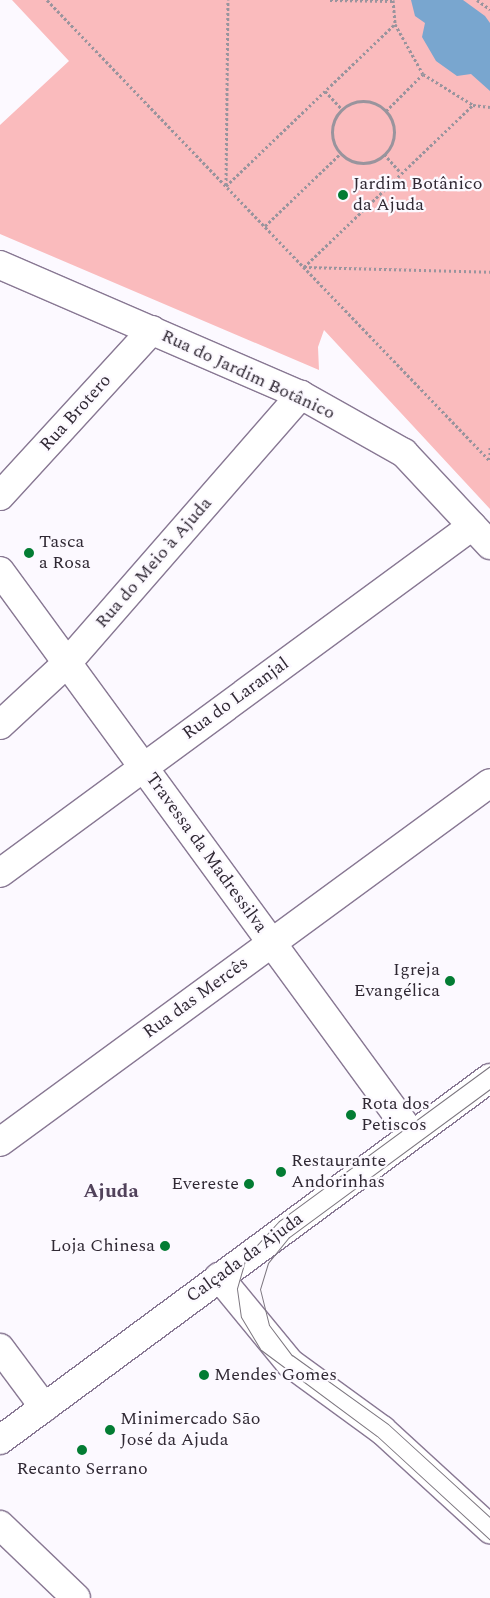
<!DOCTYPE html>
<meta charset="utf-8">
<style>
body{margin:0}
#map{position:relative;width:490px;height:1598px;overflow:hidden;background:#fcf9ff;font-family:Spectral,serif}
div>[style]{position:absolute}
.green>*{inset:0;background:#fabbbd}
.water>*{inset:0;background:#79a6cf}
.path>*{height:3px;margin-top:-1.5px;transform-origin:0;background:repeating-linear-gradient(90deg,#99949d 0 2.5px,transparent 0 5px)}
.path>.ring{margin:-1.5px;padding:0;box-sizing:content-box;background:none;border:3px solid #99949d;border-radius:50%}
.roads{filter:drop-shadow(1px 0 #887893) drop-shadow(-1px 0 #887893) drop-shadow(0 1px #887893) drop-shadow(0 -1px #887893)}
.street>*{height:28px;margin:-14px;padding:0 14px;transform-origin:14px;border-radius:14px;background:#fff}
.secondary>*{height:28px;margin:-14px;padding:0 14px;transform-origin:14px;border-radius:14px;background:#fff}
.tram>*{height:1px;margin:-0.5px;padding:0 0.5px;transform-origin:0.5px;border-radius:0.5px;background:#7c767f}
.dots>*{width:14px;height:14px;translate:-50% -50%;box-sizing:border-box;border:2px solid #fcf9ff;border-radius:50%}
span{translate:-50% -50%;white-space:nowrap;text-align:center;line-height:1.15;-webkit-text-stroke:4.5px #fcf9ff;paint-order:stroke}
.poi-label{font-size:18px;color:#302934}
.left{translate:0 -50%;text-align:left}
.right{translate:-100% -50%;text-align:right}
.street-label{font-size:18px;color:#302934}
.quarter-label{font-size:20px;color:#51425b;font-weight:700}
</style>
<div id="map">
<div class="green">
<i style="clip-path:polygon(12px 0,490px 0,490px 509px,324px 330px,318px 347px,319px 370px,0 234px,0 125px,69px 61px)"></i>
</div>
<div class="water">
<i style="clip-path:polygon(411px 0,463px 0,485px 16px,490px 23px,490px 91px,471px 74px,457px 76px,436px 61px,422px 37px,425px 23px,415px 16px)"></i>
</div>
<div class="path">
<i style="left:47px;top:0;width:639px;rotate:46.14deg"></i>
<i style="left:330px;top:0;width:62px;rotate:0.9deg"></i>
<i style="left:393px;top:0;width:24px;rotate:85deg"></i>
<i style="left:395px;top:24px;width:57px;rotate:60.8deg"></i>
<i style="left:423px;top:74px;width:59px;rotate:31.8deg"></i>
<i style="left:473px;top:105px;width:17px;rotate:7deg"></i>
<i style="left:477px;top:0;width:16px;rotate:35deg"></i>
<i style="left:325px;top:91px;width:25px;rotate:47deg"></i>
<i class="ring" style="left:332px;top:101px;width:59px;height:59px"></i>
<i style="left:386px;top:111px;width:52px;rotate:-45deg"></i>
<i style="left:384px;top:154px;width:25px;rotate:48deg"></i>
<i style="left:226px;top:185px;width:185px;rotate:-89.4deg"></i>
<i style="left:226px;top:186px;width:234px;rotate:-43.8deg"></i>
<i style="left:265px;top:226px;width:104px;rotate:-43.8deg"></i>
<i style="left:304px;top:267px;width:234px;rotate:-43.8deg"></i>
<i style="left:304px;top:267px;width:186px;rotate:1.5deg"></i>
<i style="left:490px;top:460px;width:15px;rotate:-90deg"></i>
</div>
<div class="roads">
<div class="street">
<i style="left:0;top:265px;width:328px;rotate:23.4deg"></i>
<i style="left:301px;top:395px;width:118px;rotate:29.4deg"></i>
<i style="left:404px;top:453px;width:126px;rotate:46.9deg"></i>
<i style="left:0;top:496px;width:225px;rotate:-47.5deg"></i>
<i style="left:0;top:571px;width:698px;rotate:53.85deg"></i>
<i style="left:0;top:725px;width:91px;rotate:-42.8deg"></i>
<i style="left:67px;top:663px;width:356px;rotate:-48.9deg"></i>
<i style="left:0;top:873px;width:586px;rotate:-36.32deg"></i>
<i style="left:0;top:1142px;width:607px;rotate:-36.23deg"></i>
<i style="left:0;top:1348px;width:74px;rotate:53.3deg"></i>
<i style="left:0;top:1525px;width:105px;rotate:43.8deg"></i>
</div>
<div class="secondary">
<i style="left:219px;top:1277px;width:112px;rotate:50.5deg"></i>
<i style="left:290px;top:1363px;width:114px;rotate:36.1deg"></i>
<i style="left:382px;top:1430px;width:147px;rotate:42.5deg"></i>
<i style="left:0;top:1440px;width:609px;rotate:-36.46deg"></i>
</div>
</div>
<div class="tram">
<i style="left:490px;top:1066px;width:262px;rotate:143.7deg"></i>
<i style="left:279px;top:1221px;width:49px;rotate:132.5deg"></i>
<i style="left:246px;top:1257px;width:33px;rotate:106deg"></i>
<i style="left:237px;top:1289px;width:28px;rotate:82deg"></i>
<i style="left:241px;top:1317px;width:39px;rotate:59deg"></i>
<i style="left:261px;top:1350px;width:144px;rotate:36.6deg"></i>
<i style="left:377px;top:1436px;width:154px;rotate:42.6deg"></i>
<i style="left:490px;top:1089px;width:250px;rotate:143.6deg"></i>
<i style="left:289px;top:1237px;width:33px;rotate:129deg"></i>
<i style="left:268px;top:1263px;width:27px;rotate:107deg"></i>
<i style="left:260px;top:1289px;width:37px;rotate:76deg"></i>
<i style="left:269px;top:1325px;width:38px;rotate:53deg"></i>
<i style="left:292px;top:1355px;width:118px;rotate:35.7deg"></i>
<i style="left:388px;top:1424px;width:138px;rotate:42.4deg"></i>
</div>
<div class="dots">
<i style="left:343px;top:195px;background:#037c33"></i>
<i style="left:29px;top:553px;background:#037c33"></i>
<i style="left:450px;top:981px;background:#037c33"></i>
<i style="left:351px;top:1115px;background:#037c33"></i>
<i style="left:281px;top:1172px;background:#037c33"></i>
<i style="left:249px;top:1184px;background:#037c33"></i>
<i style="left:165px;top:1246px;background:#037c33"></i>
<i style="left:204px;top:1375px;background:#037c33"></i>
<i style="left:110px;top:1430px;background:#037c33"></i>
<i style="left:82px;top:1450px;background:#037c33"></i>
</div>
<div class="poi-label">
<span class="left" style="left:353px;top:195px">Jardim Botânico<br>da Ajuda</span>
<span class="left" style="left:39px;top:553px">Tasca<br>a Rosa</span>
<span class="right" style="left:440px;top:981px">Igreja<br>Evangélica</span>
<span class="left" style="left:361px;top:1115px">Rota dos<br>Petiscos</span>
<span class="left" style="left:291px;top:1172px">Restaurante<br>Andorinhas</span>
<span class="right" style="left:239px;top:1184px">Evereste</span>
<span class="right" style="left:155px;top:1246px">Loja Chinesa</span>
<span class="left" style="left:214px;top:1375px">Mendes Gomes</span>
<span class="left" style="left:120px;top:1430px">Minimercado São<br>José da Ajuda</span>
<span style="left:82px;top:1469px">Recanto Serrano</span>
</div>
<div class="street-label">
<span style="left:248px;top:375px;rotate:25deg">Rua do Jardim Botânico</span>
<span style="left:76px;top:413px;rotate:-48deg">Rua Brotero</span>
<span style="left:154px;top:563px;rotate:-49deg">Rua do Meio à Ajuda</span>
<span style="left:236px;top:699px;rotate:-36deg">Rua do Laranjal</span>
<span style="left:206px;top:853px;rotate:54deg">Travessa da Madressilva</span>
<span style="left:196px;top:998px;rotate:-36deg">Rua das Mercês</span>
<span style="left:245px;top:1258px;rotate:-36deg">Calçada da Ajuda</span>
</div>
<div class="quarter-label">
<span style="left:111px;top:1191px">Ajuda</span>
</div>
</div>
